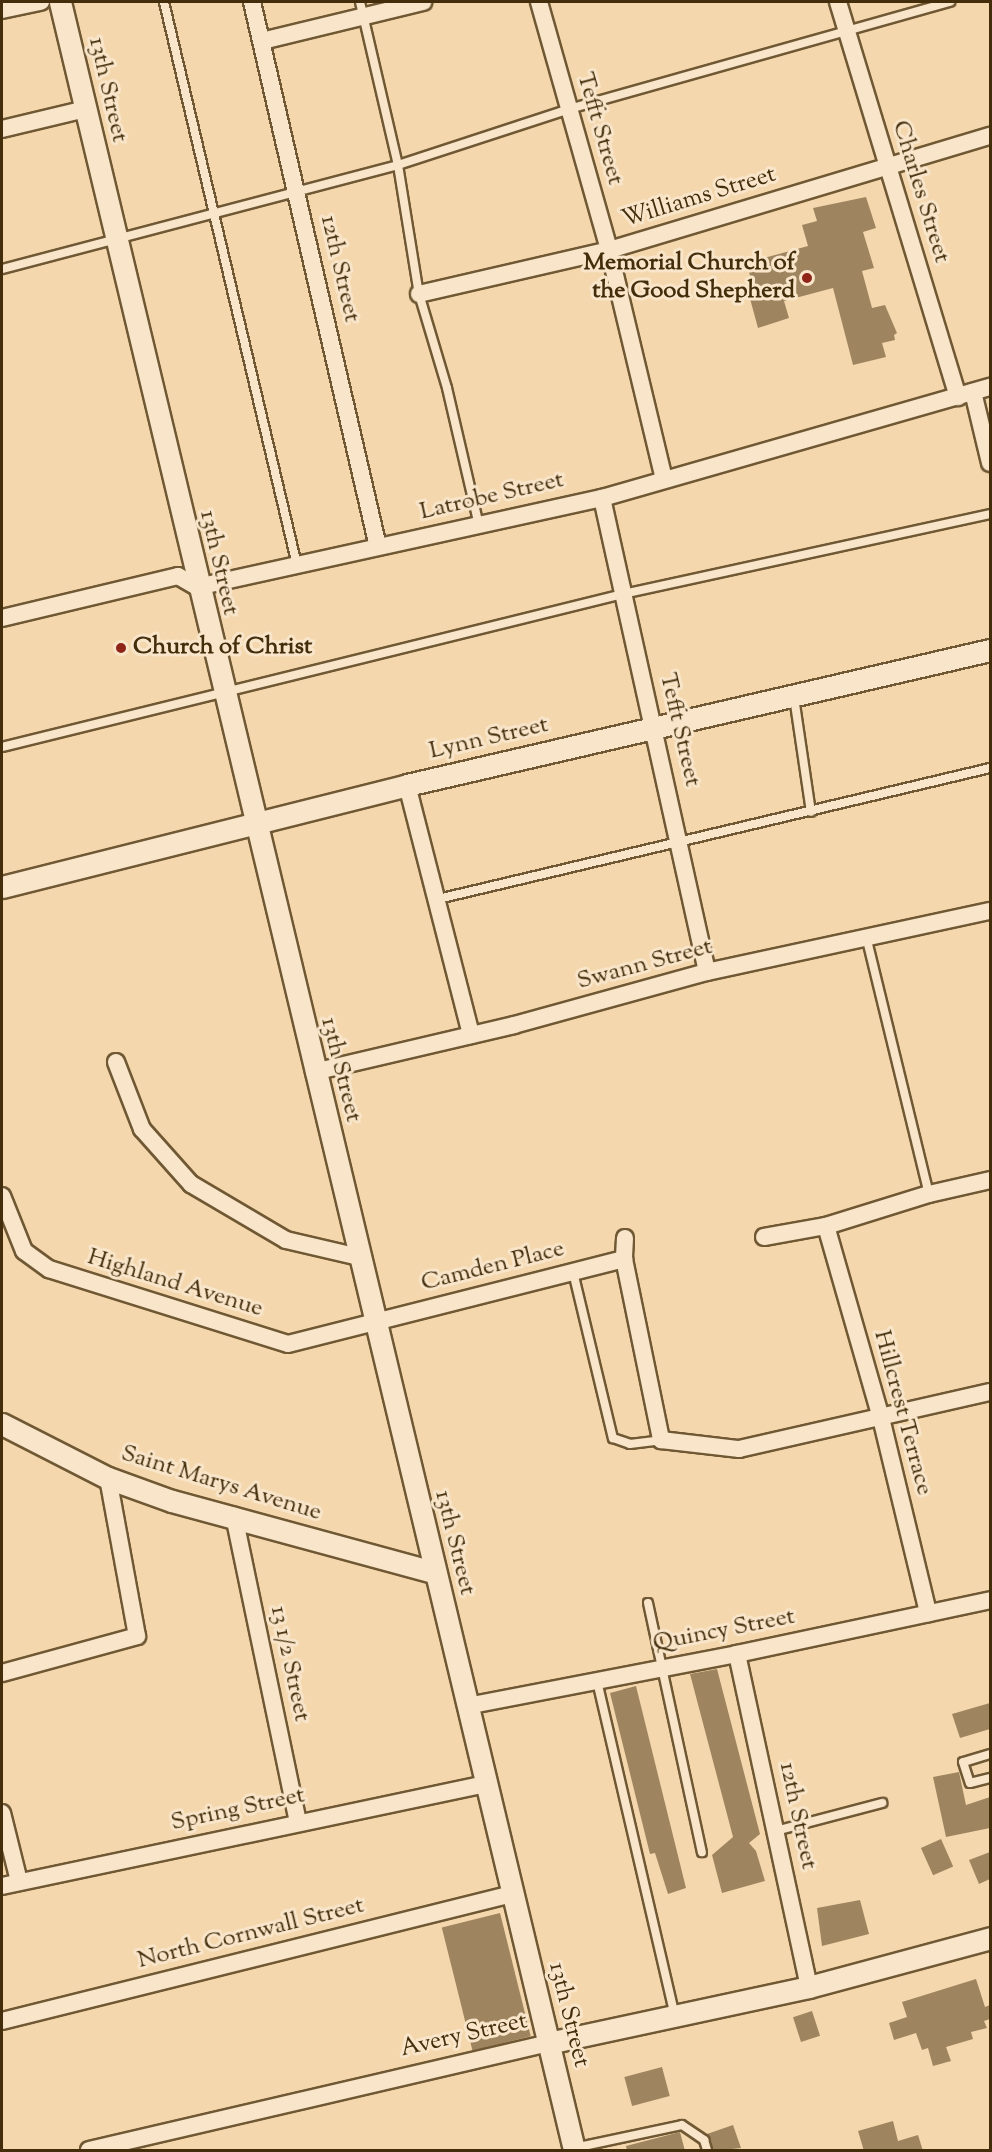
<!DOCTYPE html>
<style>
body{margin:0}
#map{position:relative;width:992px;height:2152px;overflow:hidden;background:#f4d7ad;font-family:"Sorts Mill Goudy",serif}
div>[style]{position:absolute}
.building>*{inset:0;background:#9f855f;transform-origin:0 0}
.roads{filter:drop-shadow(2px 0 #6f5833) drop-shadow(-2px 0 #6f5833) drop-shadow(0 2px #6f5833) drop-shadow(0 -2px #6f5833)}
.service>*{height:8px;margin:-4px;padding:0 4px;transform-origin:4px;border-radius:4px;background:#f8e5ca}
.minor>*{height:16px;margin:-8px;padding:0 8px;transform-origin:8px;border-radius:8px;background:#f8e5ca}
.tertiary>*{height:21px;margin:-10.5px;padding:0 10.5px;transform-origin:10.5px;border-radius:10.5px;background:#f8e5ca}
.dots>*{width:16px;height:16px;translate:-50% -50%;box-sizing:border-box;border:3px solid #f8e5ca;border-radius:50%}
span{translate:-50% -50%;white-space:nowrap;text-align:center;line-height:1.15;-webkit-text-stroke:6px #f8e5ca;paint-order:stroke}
.street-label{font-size:24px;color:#432d0a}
.poi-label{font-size:24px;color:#432d0a;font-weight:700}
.right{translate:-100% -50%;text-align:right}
.left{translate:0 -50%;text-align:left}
.frame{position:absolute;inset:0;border:3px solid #432d0a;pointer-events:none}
</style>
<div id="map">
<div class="building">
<i style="clip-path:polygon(866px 197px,876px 228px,863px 232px,874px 268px,862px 271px,872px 308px,885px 305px,897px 333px,894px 335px,895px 340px,882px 343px,886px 357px,853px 365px,833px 288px,784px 301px,789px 318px,758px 328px,749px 295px,756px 294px,746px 263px,808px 246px,802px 225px,817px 221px,813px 208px)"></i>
<i style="clip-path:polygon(717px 1669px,760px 1834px,749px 1843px,756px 1851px,765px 1881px,722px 1893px,712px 1855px,733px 1837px,690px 1674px)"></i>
<i style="clip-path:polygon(636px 1686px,686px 1888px,668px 1894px,655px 1853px,650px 1854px,610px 1693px)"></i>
<i style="clip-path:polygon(990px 1703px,990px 1729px,960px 1738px,952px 1714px)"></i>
<i style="clip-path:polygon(959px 1772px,966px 1805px,990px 1797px,990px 1828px,946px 1837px,933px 1777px)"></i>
<i style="left:941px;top:1839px;width:30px;height:22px;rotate:66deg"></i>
<i style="clip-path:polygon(990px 1852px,990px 1879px,979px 1884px,969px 1860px)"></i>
<i style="clip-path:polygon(860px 1900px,869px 1934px,822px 1946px,817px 1908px)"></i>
<i style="left:500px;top:1913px;width:127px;height:60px;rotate:76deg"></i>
<i style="clip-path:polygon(976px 1979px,985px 2007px,990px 2005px,990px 2019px,984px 2021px,987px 2028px,971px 2032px,973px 2039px,946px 2047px,951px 2061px,933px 2066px,928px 2048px,922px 2050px,916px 2033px,894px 2040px,889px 2023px,907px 2017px,902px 2002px)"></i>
<i style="left:812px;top:2011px;width:26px;height:20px;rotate:72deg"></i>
<i style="left:662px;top:2067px;width:30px;height:39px;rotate:75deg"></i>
<i style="clip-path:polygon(893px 2121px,898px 2141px,918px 2135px,923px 2151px,864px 2151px,858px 2131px)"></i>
<i style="clip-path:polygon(733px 2125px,741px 2148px,713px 2151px,707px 2134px)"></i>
<i style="clip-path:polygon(680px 2132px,685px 2151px,627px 2151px,626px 2146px)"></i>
</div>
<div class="roads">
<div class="service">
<i style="left:164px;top:2px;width:578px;rotate:76.71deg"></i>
<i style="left:360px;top:2px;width:167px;rotate:76.9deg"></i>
<i style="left:398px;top:165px;width:131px;rotate:80.8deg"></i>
<i style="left:419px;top:294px;width:98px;rotate:73.4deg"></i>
<i style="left:447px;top:388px;width:141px;rotate:76.9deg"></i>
<i style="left:2px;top:269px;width:409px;rotate:-14.7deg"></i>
<i style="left:398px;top:165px;width:180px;rotate:-18.1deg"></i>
<i style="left:569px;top:109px;width:396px;rotate:-15.7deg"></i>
<i style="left:794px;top:697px;width:116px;rotate:81.6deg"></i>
<i style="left:2px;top:747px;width:640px;rotate:-13.84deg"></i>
<i style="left:623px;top:594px;width:376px;rotate:-12.3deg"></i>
<i style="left:438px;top:899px;width:567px;rotate:-13.35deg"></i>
<i style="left:866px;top:936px;width:266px;rotate:76.3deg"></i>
<i style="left:573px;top:1272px;width:171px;rotate:76.5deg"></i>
<i style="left:613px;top:1438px;width:18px;rotate:19deg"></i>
<i style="left:630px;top:1444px;width:31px;rotate:-7deg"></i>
<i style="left:648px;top:1603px;width:255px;rotate:77.8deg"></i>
<i style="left:597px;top:1681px;width:343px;rotate:76.9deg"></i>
<i style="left:990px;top:1754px;width:28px;rotate:163deg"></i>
<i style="left:963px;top:1762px;width:22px;rotate:72deg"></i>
<i style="left:970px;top:1783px;width:21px;rotate:-14deg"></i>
<i style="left:775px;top:1831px;width:111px;rotate:-14.7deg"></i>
<i style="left:574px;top:2148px;width:110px;rotate:-12deg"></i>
<i style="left:682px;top:2125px;width:27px;rotate:34deg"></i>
<i style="left:704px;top:2140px;width:10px;rotate:73deg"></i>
</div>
<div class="minor">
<i style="left:252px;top:2px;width:559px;rotate:76.98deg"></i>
<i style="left:539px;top:2px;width:258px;rotate:74.2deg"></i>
<i style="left:609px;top:250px;width:236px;rotate:76.5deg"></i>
<i style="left:838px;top:2px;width:413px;rotate:73.1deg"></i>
<i style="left:2px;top:10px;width:40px;rotate:-12deg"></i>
<i style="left:262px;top:41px;width:166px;rotate:-13.6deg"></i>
<i style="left:2px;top:129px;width:85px;rotate:-13.5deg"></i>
<i style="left:419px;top:294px;width:195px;rotate:-13deg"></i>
<i style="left:609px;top:250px;width:398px;rotate:-16.7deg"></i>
<i style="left:973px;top:392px;width:73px;rotate:76.5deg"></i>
<i style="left:602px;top:498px;width:485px;rotate:77.5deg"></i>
<i style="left:2px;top:618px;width:181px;rotate:-13.4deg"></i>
<i style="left:178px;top:576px;width:22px;rotate:30deg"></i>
<i style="left:197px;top:587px;width:415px;rotate:-12.4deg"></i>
<i style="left:602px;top:498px;width:404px;rotate:-16deg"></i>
<i style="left:407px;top:785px;width:258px;rotate:75.6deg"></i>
<i style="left:116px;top:1062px;width:72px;rotate:68.8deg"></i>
<i style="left:142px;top:1129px;width:74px;rotate:48.3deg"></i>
<i style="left:191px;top:1184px;width:110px;rotate:30.5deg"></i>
<i style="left:286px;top:1240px;width:75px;rotate:13.1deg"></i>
<i style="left:314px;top:1072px;width:205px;rotate:-13.2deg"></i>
<i style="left:514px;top:1025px;width:200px;rotate:-15.4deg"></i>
<i style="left:707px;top:972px;width:289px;rotate:-12.2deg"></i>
<i style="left:2px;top:1196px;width:59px;rotate:68.2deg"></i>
<i style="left:24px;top:1251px;width:31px;rotate:36deg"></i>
<i style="left:49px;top:1269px;width:250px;rotate:17.4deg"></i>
<i style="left:288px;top:1344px;width:347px;rotate:-14.2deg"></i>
<i style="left:826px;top:1226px;width:200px;rotate:74deg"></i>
<i style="left:881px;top:1418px;width:201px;rotate:76.4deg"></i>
<i style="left:764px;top:1237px;width:63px;rotate:-10.1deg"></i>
<i style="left:826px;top:1226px;width:108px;rotate:-17.3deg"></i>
<i style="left:929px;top:1194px;width:63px;rotate:-12.9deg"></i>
<i style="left:625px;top:1238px;width:21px;rotate:93deg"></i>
<i style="left:624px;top:1259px;width:185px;rotate:78.4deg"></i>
<i style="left:661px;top:1440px;width:79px;rotate:6.6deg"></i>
<i style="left:739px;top:1449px;width:257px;rotate:-12.8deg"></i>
<i style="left:234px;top:1516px;width:313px;rotate:78.2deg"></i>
<i style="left:737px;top:1654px;width:341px;rotate:77.8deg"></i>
<i style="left:2px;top:1673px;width:140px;rotate:-15.3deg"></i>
<i style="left:137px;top:1636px;width:161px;rotate:-100.4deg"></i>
<i style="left:467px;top:1706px;width:275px;rotate:-10.9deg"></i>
<i style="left:737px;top:1654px;width:259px;rotate:-12deg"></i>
<i style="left:2px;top:1813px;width:70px;rotate:76deg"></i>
<i style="left:2px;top:1886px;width:495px;rotate:-11.9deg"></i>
<i style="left:2px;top:2021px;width:526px;rotate:-13.98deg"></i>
<i style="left:89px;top:2150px;width:471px;rotate:-13.1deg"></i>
</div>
<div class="tertiary">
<i style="left:60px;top:2px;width:2209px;rotate:76.54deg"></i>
<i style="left:2px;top:887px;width:418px;rotate:-14.1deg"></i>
<i style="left:407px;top:785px;width:598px;rotate:-13.04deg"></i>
<i style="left:2px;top:1424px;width:119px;rotate:27deg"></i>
<i style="left:108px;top:1478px;width:68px;rotate:19.8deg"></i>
<i style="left:172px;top:1501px;width:271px;rotate:15.2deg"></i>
<i style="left:548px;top:2043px;width:267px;rotate:-12.1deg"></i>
<i style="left:809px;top:1987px;width:188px;rotate:-15.1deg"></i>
</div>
</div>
<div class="dots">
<i style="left:807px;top:278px;background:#8f2418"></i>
<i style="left:121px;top:648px;background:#8f2418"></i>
</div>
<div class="street-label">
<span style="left:107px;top:90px;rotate:77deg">13th Street</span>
<span style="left:599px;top:129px;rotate:74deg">Tefft Street</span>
<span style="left:920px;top:192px;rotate:73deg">Charles Street</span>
<span style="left:699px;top:198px;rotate:-17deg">Williams Street</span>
<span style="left:339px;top:269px;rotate:77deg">12th Street</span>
<span style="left:492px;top:497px;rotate:-13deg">Latrobe Street</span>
<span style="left:218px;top:563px;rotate:77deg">13th Street</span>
<span style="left:679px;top:730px;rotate:77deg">Tefft Street</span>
<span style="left:489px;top:739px;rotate:-13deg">Lynn Street</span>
<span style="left:645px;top:965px;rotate:-15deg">Swann Street</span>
<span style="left:340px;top:1070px;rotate:76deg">13th Street</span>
<span style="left:493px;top:1267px;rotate:-14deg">Camden Place</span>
<span style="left:175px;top:1284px;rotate:17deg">Highland Avenue</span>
<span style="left:902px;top:1413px;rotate:75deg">Hillcrest Terrace</span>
<span style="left:221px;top:1484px;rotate:17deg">Saint Marys Avenue</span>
<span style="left:454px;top:1543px;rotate:76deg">13th Street</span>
<span style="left:724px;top:1631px;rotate:-11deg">Quincy Street</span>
<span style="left:289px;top:1664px;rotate:78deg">13 1/2 Street</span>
<span style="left:238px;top:1810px;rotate:-12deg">Spring Street</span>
<span style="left:797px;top:1816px;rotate:78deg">12th Street</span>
<span style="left:251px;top:1934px;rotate:-14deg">North Cornwall Street</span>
<span style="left:568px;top:2015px;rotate:76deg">13th Street</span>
<span style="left:464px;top:2036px;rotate:-13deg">Avery Street</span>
</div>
<div class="poi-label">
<span class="right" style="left:795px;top:278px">Memorial Church of<br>the Good Shepherd</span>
<span class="left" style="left:133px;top:648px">Church of Christ</span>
</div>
<div class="frame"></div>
</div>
